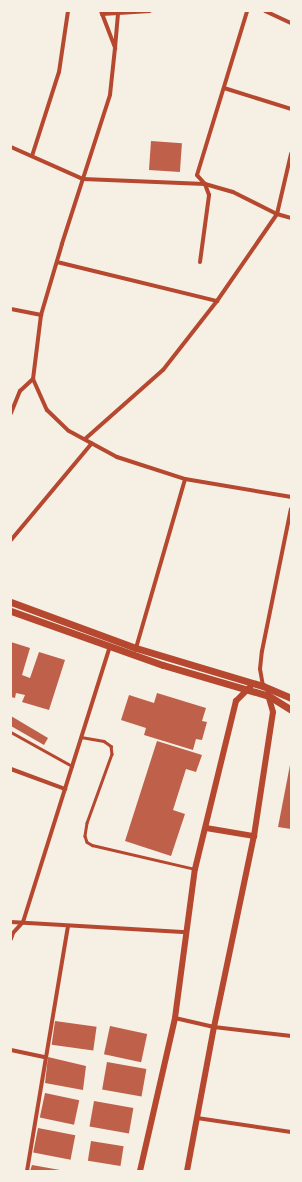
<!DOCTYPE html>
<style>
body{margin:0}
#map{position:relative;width:302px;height:1182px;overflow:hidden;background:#f6efe4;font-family:"Playfair Display",serif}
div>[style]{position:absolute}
.building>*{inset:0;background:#bf614a;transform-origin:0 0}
.service>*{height:2.5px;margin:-1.25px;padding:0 1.25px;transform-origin:1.25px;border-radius:1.25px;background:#b5482f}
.minor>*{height:4px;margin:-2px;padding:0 2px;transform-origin:2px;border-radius:2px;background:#b5482f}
.tertiary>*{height:6px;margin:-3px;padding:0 3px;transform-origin:3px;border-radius:3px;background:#b5482f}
.primary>*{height:7px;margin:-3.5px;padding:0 3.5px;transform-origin:3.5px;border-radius:3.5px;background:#b5482f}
span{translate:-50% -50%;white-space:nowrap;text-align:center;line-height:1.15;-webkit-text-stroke:3px #f6efe4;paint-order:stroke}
.frame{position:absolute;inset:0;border:12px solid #f6efe4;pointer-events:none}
</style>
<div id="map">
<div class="building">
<i style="left:151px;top:141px;width:31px;height:29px;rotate:4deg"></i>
<i style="clip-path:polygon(11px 642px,30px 648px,22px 675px,30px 678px,39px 652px,65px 660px,49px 710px,22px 702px,25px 695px,16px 693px,15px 698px,11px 697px)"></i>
<i style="clip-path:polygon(157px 693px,206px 708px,202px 721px,207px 722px,202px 740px,196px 739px,193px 750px,144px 735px,146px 728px,121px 720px,129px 695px,154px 703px)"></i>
<i style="clip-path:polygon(11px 716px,48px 738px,44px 745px,11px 726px)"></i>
<i style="clip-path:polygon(157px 741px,202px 755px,196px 772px,186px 769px,173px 810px,185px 814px,171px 856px,125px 841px)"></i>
<i style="clip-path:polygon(290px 765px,291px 765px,291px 829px,278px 827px)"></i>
<i style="left:55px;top:1021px;width:42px;height:24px;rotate:8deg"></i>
<i style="left:110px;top:1026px;width:38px;height:29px;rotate:12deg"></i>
<i style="clip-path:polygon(48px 1057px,86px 1066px,83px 1090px,45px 1083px)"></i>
<i style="left:107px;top:1062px;width:40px;height:28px;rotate:10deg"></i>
<i style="left:45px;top:1093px;width:35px;height:25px;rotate:12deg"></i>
<i style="left:94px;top:1101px;width:40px;height:26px;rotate:10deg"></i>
<i style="left:38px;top:1128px;width:38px;height:25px;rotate:11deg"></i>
<i style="left:91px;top:1141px;width:33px;height:20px;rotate:9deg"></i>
<i style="clip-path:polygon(32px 1165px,60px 1170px,60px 1171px,30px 1171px)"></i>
</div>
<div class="service">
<i style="left:11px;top:732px;width:70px;rotate:29.1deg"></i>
<i style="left:81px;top:737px;width:23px;rotate:10deg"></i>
<i style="left:104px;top:741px;width:9px;rotate:36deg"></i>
<i style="left:111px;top:746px;width:8px;rotate:83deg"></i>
<i style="left:112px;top:754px;width:73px;rotate:109.9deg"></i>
<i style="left:87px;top:823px;width:13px;rotate:99deg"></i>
<i style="left:85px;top:836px;width:6px;rotate:72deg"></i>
<i style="left:87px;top:842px;width:6px;rotate:31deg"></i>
<i style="left:92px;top:845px;width:106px;rotate:13.1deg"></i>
</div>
<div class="minor">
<i style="left:101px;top:11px;width:40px;rotate:69deg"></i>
<i style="left:115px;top:48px;width:37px;rotate:-85deg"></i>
<i style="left:265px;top:11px;width:29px;rotate:25deg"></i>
<i style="left:102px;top:14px;width:48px;rotate:-3.6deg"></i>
<i style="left:115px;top:48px;width:47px;rotate:96.1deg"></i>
<i style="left:110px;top:95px;width:157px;rotate:107.9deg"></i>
<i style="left:62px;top:244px;width:74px;rotate:106.5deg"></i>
<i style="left:41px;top:315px;width:64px;rotate:97.1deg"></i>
<i style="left:33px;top:379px;width:34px;rotate:66deg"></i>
<i style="left:47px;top:410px;width:30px;rotate:44deg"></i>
<i style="left:69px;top:431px;width:55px;rotate:28.4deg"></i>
<i style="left:117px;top:457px;width:71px;rotate:17.9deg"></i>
<i style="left:185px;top:479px;width:108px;rotate:9.6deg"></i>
<i style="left:224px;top:88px;width:70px;rotate:17.4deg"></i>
<i style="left:11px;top:147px;width:79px;rotate:24deg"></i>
<i style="left:83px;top:179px;width:122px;rotate:2.3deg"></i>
<i style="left:205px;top:184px;width:29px;rotate:16deg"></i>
<i style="left:233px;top:192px;width:49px;rotate:26.6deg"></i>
<i style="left:277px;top:214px;width:15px;rotate:16deg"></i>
<i style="left:32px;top:156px;width:88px;rotate:-72.2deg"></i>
<i style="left:59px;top:72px;width:62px;rotate:-81.6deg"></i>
<i style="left:57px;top:262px;width:165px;rotate:13.7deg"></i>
<i style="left:200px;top:262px;width:68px;rotate:-82.3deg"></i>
<i style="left:209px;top:195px;width:12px;rotate:-110deg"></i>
<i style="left:205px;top:184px;width:12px;rotate:-132deg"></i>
<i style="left:197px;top:175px;width:171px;rotate:-73deg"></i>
<i style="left:11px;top:309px;width:31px;rotate:11deg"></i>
<i style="left:11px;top:413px;width:24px;rotate:-68deg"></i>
<i style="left:20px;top:391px;width:18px;rotate:-43deg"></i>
<i style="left:85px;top:439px;width:104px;rotate:-41.5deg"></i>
<i style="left:163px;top:370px;width:88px;rotate:-52deg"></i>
<i style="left:217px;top:301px;width:106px;rotate:-55.4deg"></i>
<i style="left:277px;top:214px;width:62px;rotate:-76.9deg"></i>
<i style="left:11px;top:540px;width:126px;rotate:-50.1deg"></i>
<i style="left:136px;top:648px;width:176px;rotate:-73.8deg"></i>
<i style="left:263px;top:686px;width:17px;rotate:-100deg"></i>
<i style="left:260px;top:669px;width:18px;rotate:-84deg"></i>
<i style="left:262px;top:651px;width:145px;rotate:-78.5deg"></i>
<i style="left:11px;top:769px;width:58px;rotate:20.3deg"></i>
<i style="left:11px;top:922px;width:176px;rotate:3.3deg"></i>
<i style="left:11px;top:939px;width:6px;rotate:-72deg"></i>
<i style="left:13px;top:933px;width:15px;rotate:-48deg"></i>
<i style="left:23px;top:922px;width:289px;rotate:-72.5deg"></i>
<i style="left:175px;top:1018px;width:40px;rotate:13deg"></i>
<i style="left:214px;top:1027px;width:78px;rotate:6.7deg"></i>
<i style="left:11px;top:1050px;width:35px;rotate:12deg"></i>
<i style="left:197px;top:1118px;width:95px;rotate:8.5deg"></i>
<i style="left:27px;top:1171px;width:248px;rotate:-80.5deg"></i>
</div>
<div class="tertiary">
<i style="left:206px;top:828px;width:49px;rotate:9.5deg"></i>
<i style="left:140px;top:1171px;width:157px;rotate:-77.1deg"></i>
<i style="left:175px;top:1018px;width:150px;rotate:-82.4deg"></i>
<i style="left:195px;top:869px;width:173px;rotate:-76.3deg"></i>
<i style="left:236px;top:701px;width:20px;rotate:-45deg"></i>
<i style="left:187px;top:1171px;width:147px;rotate:-79.4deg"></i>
<i style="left:214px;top:1027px;width:195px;rotate:-78.2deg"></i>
<i style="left:254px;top:836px;width:125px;rotate:-81.3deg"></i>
<i style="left:273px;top:712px;width:19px;rotate:-106deg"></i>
</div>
<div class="primary">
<i style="left:11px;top:602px;width:133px;rotate:20.2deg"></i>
<i style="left:136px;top:648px;width:133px;rotate:16.7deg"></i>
<i style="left:263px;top:686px;width:30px;rotate:23deg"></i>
<i style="left:11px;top:611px;width:161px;rotate:19.6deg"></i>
<i style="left:163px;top:665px;width:110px;rotate:16.3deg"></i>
<i style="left:269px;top:696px;width:26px;rotate:32deg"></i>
</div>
<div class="frame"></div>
</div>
